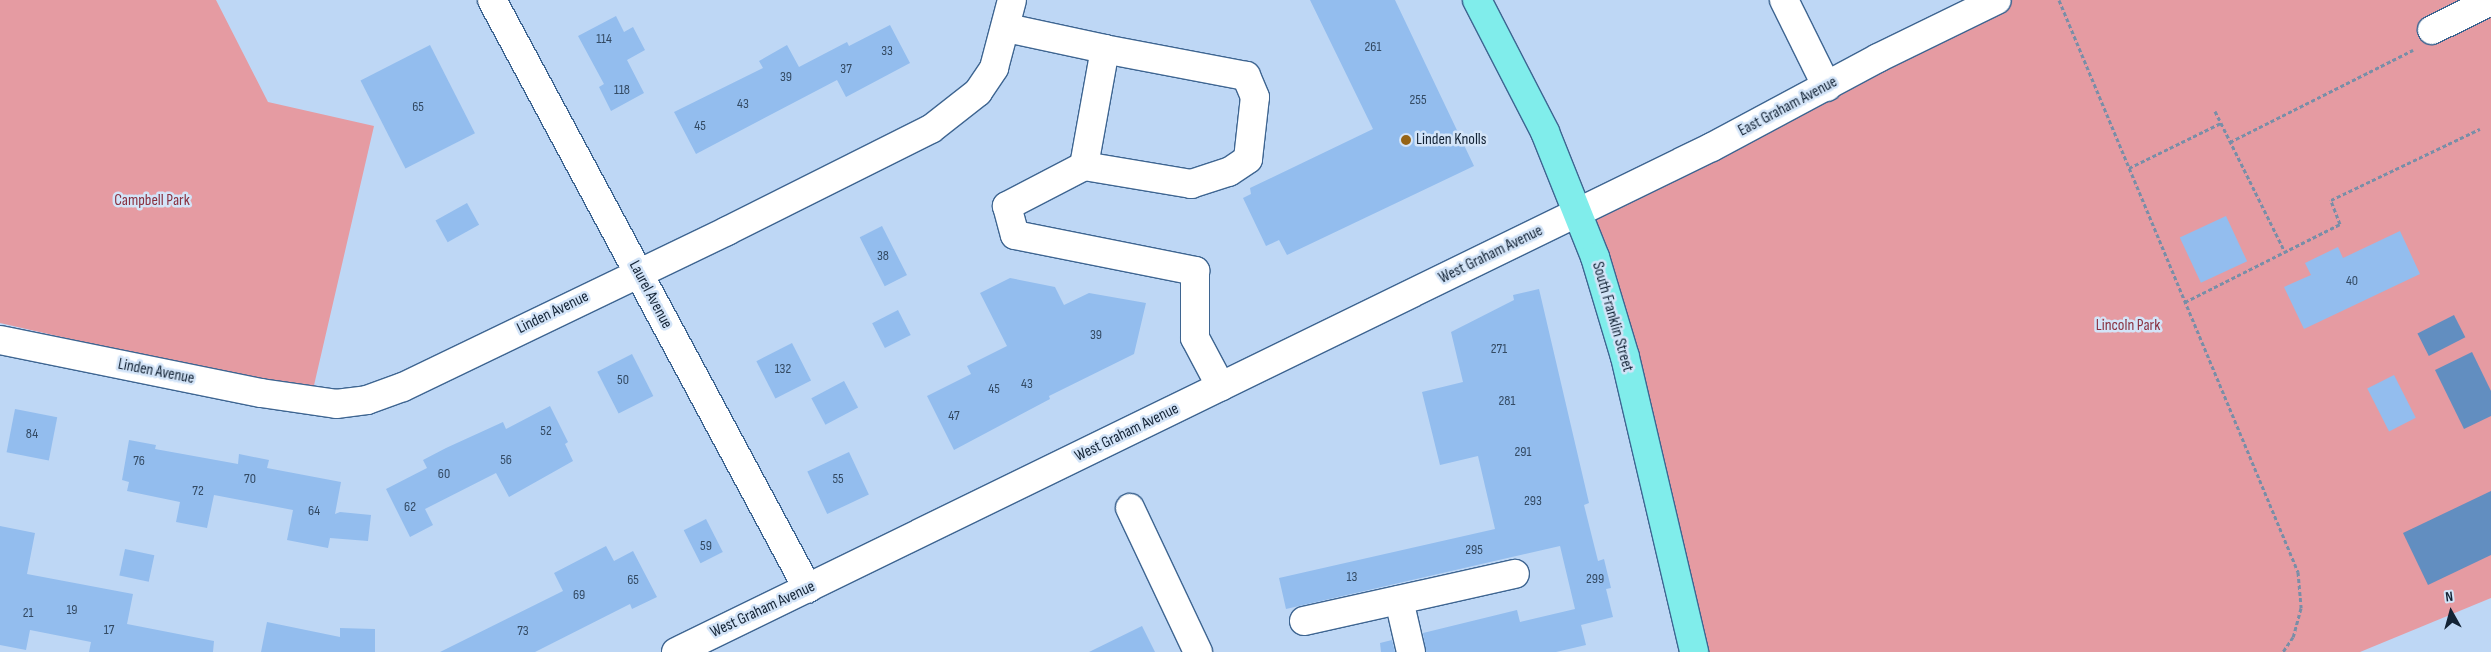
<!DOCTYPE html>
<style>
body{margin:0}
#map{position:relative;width:2491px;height:652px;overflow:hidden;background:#bed7f5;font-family:"Sofia Sans Condensed",sans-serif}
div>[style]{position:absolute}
.green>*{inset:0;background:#e59ba2}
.water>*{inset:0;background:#628ec0;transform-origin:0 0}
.building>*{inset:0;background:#93bdee;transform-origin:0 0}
.path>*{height:3px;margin-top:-1.5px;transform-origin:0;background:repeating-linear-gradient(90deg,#798ea7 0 4px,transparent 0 6.5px)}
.roads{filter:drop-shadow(1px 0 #3e6591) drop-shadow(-1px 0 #3e6591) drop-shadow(0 1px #3e6591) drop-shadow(0 -1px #3e6591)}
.minor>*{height:28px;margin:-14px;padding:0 14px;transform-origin:14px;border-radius:14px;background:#fff}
.major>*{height:28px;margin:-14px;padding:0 14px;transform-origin:14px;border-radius:14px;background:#80edeb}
.dots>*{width:14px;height:14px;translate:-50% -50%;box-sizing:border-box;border:2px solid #d3e4f8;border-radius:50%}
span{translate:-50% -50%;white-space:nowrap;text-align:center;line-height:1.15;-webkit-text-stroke:5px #d3e4f8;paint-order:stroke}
.number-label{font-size:14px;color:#334a63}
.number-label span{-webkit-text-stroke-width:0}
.street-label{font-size:16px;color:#132335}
.poi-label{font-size:16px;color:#132335}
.left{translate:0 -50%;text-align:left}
.park-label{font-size:16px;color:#893140}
.north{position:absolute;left:2426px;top:587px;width:50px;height:50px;-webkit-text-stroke:4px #d3e4f8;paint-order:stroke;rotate:353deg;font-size:14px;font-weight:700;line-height:20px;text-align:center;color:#132335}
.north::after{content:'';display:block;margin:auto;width:18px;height:22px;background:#132335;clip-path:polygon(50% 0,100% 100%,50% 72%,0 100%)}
</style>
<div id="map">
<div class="green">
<i style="clip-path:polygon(0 0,216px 0,268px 102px,374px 126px,312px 394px,0 323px)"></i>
<i style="clip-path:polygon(1997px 0,2491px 0,2491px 598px,2360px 652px,1694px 652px,1578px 212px)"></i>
</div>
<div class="water">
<i style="left:2454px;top:315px;width:25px;height:41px;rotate:63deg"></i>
<i style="clip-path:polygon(2472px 352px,2491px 391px,2491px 416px,2464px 429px,2435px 370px)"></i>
<i style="clip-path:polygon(2491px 491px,2491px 555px,2428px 585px,2403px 533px)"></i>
</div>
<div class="building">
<i style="clip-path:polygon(1310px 0,1395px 0,1474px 166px,1287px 255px,1279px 240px,1266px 246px,1243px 198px,1251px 194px,1250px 188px,1373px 129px)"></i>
<i style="clip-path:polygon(616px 16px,624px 32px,633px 27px,645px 50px,627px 60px,644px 93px,611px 111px,599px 87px,604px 84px,578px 36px)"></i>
<i style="clip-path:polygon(890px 25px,910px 63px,846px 97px,837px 80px,696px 154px,674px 112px,763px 68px,759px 61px,787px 45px,799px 67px,847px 42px,849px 46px)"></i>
<i style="left:430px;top:45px;width:99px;height:78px;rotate:63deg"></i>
<i style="left:467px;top:203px;width:25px;height:36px;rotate:61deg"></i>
<i style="left:2226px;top:216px;width:50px;height:51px;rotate:65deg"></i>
<i style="left:882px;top:226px;width:55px;height:25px;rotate:63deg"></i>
<i style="clip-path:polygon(2400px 231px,2420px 274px,2304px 329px,2284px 287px,2311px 275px,2305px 263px,2338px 247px,2343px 258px)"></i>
<i style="clip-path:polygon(1010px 278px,1055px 287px,1064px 305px,1089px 293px,1146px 303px,1134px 354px,1049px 396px,1050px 399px,954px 450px,927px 396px,971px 374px,967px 366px,1007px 346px,980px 293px)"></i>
<i style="clip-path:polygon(1539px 289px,1589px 503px,1584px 505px,1598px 561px,1604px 559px,1611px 588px,1606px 589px,1613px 617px,1581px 625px,1586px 645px,1556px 652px,1426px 652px,1423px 633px,1517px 610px,1520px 622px,1575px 609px,1560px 546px,1286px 609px,1279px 578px,1495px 529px,1478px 456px,1440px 465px,1422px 392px,1463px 382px,1451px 332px,1514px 300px,1513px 295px)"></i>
<i style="left:898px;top:310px;width:28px;height:29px;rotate:63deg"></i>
<i style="left:792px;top:343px;width:42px;height:40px;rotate:63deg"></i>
<i style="left:632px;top:354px;width:47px;height:39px;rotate:63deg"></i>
<i style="left:2394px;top:375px;width:48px;height:30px;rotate:63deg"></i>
<i style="left:844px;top:381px;width:30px;height:37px;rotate:62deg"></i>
<i style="clip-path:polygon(550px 406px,568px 442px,565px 444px,573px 461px,509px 497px,496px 473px,425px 509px,433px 525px,410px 537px,386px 489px,427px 468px,423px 460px,446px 448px,503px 422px,506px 429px)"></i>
<i style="left:15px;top:409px;width:43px;height:44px;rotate:11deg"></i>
<i style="clip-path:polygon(129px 440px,156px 445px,155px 449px,238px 464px,239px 454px,269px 460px,267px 468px,341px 482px,335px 514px,340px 512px,371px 515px,368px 541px,330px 538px,328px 548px,287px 540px,293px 510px,214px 495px,207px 528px,176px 522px,180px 502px,127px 491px,129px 482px,122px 480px)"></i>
<i style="left:849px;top:452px;width:47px;height:46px;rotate:65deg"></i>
<i style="left:706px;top:519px;width:37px;height:25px;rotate:63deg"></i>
<i style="clip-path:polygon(0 526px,35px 533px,27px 574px,133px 594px,127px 624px,214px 641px,213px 652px,89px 652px,91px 642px,30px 630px,26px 650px,0 645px)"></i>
<i style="clip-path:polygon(606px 546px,614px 561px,633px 551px,657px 597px,632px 609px,630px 604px,535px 652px,440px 652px,563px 591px,554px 573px)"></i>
<i style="left:125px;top:549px;width:30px;height:27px;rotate:12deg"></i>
<i style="clip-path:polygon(267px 622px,340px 637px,340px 628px,375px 629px,375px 652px,261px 652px)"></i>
<i style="clip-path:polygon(1142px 626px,1155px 652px,1089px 652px)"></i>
<i style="clip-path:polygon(1392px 640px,1395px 652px,1381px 652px,1380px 643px)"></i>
</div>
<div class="path">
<i style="left:2059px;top:0;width:620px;rotate:67.32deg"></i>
<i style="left:2298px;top:572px;width:36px;rotate:85deg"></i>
<i style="left:2301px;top:608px;width:30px;rotate:105deg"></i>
<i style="left:2293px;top:637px;width:18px;rotate:124deg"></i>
<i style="left:2215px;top:111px;width:157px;rotate:63.6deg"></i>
<i style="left:2230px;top:142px;width:205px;rotate:-26.7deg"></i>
<i style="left:2129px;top:168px;width:102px;rotate:-26.1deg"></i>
<i style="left:2185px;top:302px;width:174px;rotate:-26.7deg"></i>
<i style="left:2340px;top:224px;width:26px;rotate:-111deg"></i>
<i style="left:2331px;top:200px;width:165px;rotate:-25.5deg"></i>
</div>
<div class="roads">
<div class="minor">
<i style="left:492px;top:0;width:668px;rotate:61.79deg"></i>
<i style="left:1784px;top:0;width:97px;rotate:63.7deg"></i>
<i style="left:1007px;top:28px;width:100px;rotate:12.1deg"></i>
<i style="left:1105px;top:49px;width:119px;rotate:100.2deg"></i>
<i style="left:1084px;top:166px;width:87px;rotate:152.5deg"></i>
<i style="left:1007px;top:206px;width:30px;rotate:75deg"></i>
<i style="left:1015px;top:235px;width:184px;rotate:11.3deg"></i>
<i style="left:1195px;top:271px;width:67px;rotate:90deg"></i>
<i style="left:1195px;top:338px;width:55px;rotate:62deg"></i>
<i style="left:2432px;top:30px;width:66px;rotate:-26.2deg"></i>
<i style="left:1084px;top:166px;width:109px;rotate:9.5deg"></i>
<i style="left:1191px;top:184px;width:40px;rotate:-18deg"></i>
<i style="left:1229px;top:172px;width:23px;rotate:-34deg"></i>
<i style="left:1248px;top:159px;width:62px;rotate:-83.6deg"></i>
<i style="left:1255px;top:97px;width:23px;rotate:-113deg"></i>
<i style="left:1246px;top:76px;width:144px;rotate:-169.2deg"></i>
<i style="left:0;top:340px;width:266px;rotate:11.5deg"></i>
<i style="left:261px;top:393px;width:76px;rotate:8.3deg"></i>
<i style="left:336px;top:404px;width:31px;rotate:-7deg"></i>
<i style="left:367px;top:400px;width:38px;rotate:-20deg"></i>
<i style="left:403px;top:387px;width:360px;rotate:-25.7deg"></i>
<i style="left:727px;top:231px;width:228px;rotate:-26.6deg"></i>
<i style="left:931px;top:129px;width:60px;rotate:-38.2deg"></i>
<i style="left:978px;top:92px;width:29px;rotate:-56deg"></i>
<i style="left:994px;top:68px;width:70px;rotate:-75.2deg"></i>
<i style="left:1130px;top:508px;width:159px;rotate:64.7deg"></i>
<i style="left:1399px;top:600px;width:53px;rotate:77deg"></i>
<i style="left:1304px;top:621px;width:216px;rotate:-12.6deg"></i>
<i style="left:676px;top:652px;width:1153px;rotate:-25.99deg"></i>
<i style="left:1712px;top:147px;width:188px;rotate:-28.2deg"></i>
<i style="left:1878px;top:58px;width:132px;rotate:-26deg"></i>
</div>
<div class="major">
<i style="left:1477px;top:0;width:148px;rotate:62.7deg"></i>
<i style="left:1545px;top:132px;width:135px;rotate:68.2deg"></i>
<i style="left:1595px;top:257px;width:104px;rotate:73.3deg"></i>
<i style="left:1625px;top:357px;width:303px;rotate:76.8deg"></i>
</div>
</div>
<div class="dots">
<i style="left:1406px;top:140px;background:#966416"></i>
</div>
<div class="number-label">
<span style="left:604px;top:39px">114</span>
<span style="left:1373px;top:47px">261</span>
<span style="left:887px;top:51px">33</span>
<span style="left:846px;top:69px">37</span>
<span style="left:786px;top:77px">39</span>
<span style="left:622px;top:90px">118</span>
<span style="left:1418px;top:100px">255</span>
<span style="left:743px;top:104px">43</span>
<span style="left:418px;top:107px">65</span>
<span style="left:700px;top:126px">45</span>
<span style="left:883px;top:256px">38</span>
<span style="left:2352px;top:281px">40</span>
<span style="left:1096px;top:335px">39</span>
<span style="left:1499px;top:349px">271</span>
<span style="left:783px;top:369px">132</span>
<span style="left:623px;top:380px">50</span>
<span style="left:1027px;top:384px">43</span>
<span style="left:994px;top:389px">45</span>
<span style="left:1507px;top:401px">281</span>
<span style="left:954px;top:416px">47</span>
<span style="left:546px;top:431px">52</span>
<span style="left:32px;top:434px">84</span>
<span style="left:1523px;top:452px">291</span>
<span style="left:506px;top:460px">56</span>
<span style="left:139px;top:461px">76</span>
<span style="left:444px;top:474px">60</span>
<span style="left:250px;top:479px">70</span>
<span style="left:838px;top:479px">55</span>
<span style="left:198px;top:491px">72</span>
<span style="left:1533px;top:501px">293</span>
<span style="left:410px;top:507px">62</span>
<span style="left:314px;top:511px">64</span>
<span style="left:706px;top:546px">59</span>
<span style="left:1474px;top:550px">295</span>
<span style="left:1352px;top:577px">13</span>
<span style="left:1595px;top:579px">299</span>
<span style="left:633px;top:580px">65</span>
<span style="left:579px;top:595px">69</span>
<span style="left:72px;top:610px">19</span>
<span style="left:28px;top:613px">21</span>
<span style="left:109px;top:630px">17</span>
<span style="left:523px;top:631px">73</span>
</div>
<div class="street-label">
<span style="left:1788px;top:107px;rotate:-28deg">East Graham Avenue</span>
<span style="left:1491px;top:255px;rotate:-26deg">West Graham Avenue</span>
<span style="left:650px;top:295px;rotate:62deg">Laurel Avenue</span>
<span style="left:553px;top:313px;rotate:-26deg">Linden Avenue</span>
<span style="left:1612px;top:317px;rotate:74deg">South Franklin Street</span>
<span style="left:156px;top:372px;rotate:11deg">Linden Avenue</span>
<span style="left:1127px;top:433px;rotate:-26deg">West Graham Avenue</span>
<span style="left:763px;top:610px;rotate:-25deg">West Graham Avenue</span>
</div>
<div class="poi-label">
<span class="left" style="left:1416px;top:140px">Linden Knolls</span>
</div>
<div class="park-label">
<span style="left:152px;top:201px">Campbell Park</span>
<span style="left:2128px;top:326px">Lincoln Park</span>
</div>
<div class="north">N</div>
</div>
